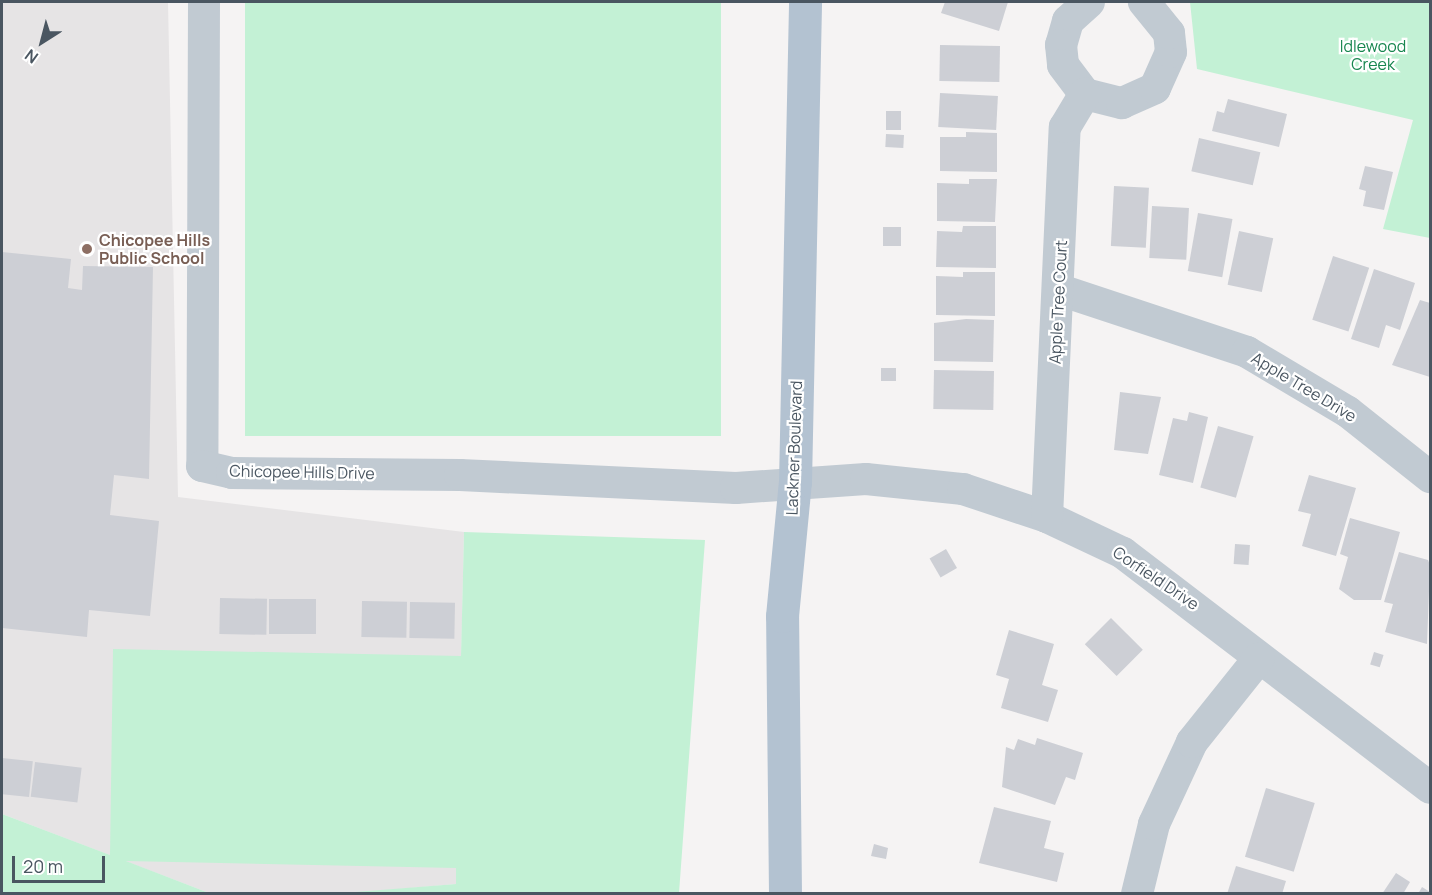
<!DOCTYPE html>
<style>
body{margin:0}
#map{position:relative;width:1432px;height:895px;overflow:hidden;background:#f5f3f3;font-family:Manrope,sans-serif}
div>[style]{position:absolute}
.education>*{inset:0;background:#e6e4e5}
.green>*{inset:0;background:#c3f1d5;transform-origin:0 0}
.building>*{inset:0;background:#cdcfd5;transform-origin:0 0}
.minor>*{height:32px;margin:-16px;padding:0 16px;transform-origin:16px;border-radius:16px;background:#c1cad2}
.major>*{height:33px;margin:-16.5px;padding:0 16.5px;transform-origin:16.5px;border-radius:16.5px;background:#b3c2d1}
.dots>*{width:16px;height:16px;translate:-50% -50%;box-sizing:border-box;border:3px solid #fff;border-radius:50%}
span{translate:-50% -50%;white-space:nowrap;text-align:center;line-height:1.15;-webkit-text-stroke:4.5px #fff;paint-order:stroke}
.park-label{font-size:16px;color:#17864f}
.education-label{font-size:16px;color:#785e54;font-weight:700}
.left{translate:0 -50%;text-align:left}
.street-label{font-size:16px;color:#4a5661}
.frame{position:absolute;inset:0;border:3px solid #4a5661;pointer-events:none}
.north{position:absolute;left:12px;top:12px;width:60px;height:60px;-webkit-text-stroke:4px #fff;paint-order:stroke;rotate:216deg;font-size:16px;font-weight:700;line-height:24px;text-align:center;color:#4a5661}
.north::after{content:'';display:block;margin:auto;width:21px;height:27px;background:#4a5661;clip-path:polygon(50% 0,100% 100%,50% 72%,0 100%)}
.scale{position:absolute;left:12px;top:856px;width:93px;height:27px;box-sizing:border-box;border:3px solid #4a5661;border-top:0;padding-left:8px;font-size:18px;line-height:21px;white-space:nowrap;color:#4a5661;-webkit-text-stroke:4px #fff;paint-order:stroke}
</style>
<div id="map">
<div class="education">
<i style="clip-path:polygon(2px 2px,168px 2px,178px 497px,464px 532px,456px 884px,343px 894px,209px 893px,2px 814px)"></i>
</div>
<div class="green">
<i style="left:245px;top:2px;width:476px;height:434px"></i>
<i style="clip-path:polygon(1190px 2px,1430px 2px,1430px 238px,1383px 229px,1413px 120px,1197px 69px)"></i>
<i style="clip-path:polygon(464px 532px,705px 540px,679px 893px,343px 893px,456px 884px,456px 868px,126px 861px,209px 893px,2px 893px,2px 814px,110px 855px,113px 649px,461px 656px)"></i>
</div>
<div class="building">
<i style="clip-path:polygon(945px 2px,1008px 2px,999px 31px,941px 13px)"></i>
<i style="left:940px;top:45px;width:60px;height:36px;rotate:1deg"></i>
<i style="left:940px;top:93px;width:58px;height:34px;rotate:3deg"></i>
<i style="clip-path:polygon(1228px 99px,1287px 114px,1279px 147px,1212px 131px,1217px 111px,1224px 113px)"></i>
<i style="left:886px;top:111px;width:15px;height:19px"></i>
<i style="clip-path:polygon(966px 132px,997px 133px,997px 172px,940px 171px,940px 137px,966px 137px)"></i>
<i style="left:886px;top:134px;width:18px;height:13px;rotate:3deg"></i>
<i style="left:1199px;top:138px;width:63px;height:34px;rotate:13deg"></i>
<i style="clip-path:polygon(1365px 166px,1393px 172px,1384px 210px,1363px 206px,1366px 191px,1359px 189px)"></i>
<i style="clip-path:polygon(969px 179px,997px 179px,995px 222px,937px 221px,937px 183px,969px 184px)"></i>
<i style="left:1114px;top:186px;width:35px;height:60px;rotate:3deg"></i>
<i style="left:1152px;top:206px;width:37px;height:52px;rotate:3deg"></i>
<i style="left:1198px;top:213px;width:35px;height:59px;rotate:10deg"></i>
<i style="clip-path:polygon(963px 226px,996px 226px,996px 268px,936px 267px,937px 231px,962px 232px)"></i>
<i style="left:883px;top:227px;width:18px;height:19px"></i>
<i style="left:1239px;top:231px;width:35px;height:55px;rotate:12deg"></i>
<i style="clip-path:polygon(2px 252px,71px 259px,68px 288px,82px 290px,83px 266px,153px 267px,149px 479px,114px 475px,110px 515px,159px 521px,150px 616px,89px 610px,87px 637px,2px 628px)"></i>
<i style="left:1333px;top:256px;width:38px;height:67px;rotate:18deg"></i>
<i style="clip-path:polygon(1374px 269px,1415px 283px,1400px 330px,1386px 325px,1379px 348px,1351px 339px)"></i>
<i style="clip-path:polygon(963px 272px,995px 272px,995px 316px,936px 315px,936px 276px,963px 277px)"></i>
<i style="clip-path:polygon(1420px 300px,1430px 303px,1430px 377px,1392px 365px)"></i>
<i style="clip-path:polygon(966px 319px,994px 320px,993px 362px,934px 361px,934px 323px)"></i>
<i style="left:881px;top:368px;width:15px;height:13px"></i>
<i style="left:934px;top:370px;width:60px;height:39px;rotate:1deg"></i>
<i style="clip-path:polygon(1120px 392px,1161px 397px,1148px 454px,1114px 450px)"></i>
<i style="clip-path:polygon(1189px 412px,1208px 417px,1193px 483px,1159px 475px,1173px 418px,1187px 421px)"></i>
<i style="left:1218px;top:426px;width:37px;height:64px;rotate:16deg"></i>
<i style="clip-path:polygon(1309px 475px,1356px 488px,1336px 556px,1302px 546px,1311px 514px,1298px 511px)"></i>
<i style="clip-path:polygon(1350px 518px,1400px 532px,1381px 600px,1354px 600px,1339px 589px,1348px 557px,1340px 554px)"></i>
<i style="left:1235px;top:544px;width:15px;height:20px;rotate:4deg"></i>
<i style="left:946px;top:549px;width:22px;height:19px;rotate:60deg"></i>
<i style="clip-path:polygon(1399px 552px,1428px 560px,1430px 565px,1427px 644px,1385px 632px,1393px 604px,1384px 602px)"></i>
<i style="left:220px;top:598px;width:47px;height:36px;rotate:1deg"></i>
<i style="left:269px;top:599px;width:47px;height:35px"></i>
<i style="left:362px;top:601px;width:45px;height:36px;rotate:1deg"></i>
<i style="left:410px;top:602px;width:45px;height:36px;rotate:1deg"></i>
<i style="left:1111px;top:618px;width:45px;height:37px;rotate:45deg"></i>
<i style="clip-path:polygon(1009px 630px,1054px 644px,1042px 685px,1058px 690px,1048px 722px,1001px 708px,1009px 679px,996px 675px)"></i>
<i style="left:1374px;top:652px;width:10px;height:13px;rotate:17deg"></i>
<i style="clip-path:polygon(1037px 738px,1083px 753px,1075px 780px,1066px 777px,1055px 805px,1002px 787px,1006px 747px,1014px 750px,1018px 739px,1035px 745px)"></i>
<i style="left:2px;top:758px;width:31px;height:36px;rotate:6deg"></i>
<i style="left:35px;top:762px;width:47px;height:35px;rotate:7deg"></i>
<i style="left:1266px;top:788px;width:51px;height:72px;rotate:17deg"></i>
<i style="clip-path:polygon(994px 807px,1051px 821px,1044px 848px,1064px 853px,1057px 882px,979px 863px)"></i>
<i style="clip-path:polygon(874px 844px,888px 848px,886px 859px,871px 856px)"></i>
<i style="clip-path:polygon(1236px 866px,1286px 881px,1282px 894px,1227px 894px)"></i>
<i style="clip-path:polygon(1396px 873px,1410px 882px,1403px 894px,1382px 894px)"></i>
<i style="clip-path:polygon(1422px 887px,1430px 892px,1430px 894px,1418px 894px)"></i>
</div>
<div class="minor">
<i style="left:204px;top:2px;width:464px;rotate:90.2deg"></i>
<i style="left:202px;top:466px;width:31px;rotate:13deg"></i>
<i style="left:232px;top:473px;width:228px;rotate:0.5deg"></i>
<i style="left:460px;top:475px;width:276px;rotate:2.7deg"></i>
<i style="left:736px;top:488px;width:130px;rotate:-4deg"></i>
<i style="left:866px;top:479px;width:98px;rotate:5.9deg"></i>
<i style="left:963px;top:489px;width:89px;rotate:18.4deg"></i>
<i style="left:1047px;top:517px;width:84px;rotate:25.3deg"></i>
<i style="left:1123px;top:553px;width:387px;rotate:37.4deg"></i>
<i style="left:1089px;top:2px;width:28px;rotate:138deg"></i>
<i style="left:1068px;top:21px;width:25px;rotate:106deg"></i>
<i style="left:1061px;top:45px;width:20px;rotate:84deg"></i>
<i style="left:1063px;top:65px;width:36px;rotate:53deg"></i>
<i style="left:1085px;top:94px;width:38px;rotate:14deg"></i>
<i style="left:1122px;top:103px;width:36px;rotate:-24deg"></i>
<i style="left:1155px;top:88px;width:39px;rotate:-66deg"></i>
<i style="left:1171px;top:52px;width:19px;rotate:-96deg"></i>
<i style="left:1169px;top:33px;width:40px;rotate:-129deg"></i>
<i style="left:1060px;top:290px;width:197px;rotate:18.3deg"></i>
<i style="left:1247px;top:352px;width:117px;rotate:30.7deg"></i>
<i style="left:1348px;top:412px;width:105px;rotate:38.4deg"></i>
<i style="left:1047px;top:517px;width:390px;rotate:-87.4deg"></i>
<i style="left:1065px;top:127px;width:39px;rotate:-59deg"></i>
<i style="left:1137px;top:894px;width:72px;rotate:-76.3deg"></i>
<i style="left:1154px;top:824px;width:90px;rotate:-65.1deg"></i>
<i style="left:1192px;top:742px;width:107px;rotate:-51.4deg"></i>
</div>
<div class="major">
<i style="left:785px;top:894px;width:278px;rotate:-90.6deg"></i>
<i style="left:782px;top:616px;width:135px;rotate:-84.5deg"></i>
<i style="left:795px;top:482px;width:480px;rotate:-88.8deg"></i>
</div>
<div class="dots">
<i style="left:87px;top:249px;background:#8d6e63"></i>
</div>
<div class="park-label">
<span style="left:1373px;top:55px">Idlewood<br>Creek</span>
</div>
<div class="education-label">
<span class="left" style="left:99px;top:249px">Chicopee Hills<br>Public School</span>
</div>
<div class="street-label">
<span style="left:1058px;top:302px;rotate:-87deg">Apple Tree Court</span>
<span style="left:1304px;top:387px;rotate:31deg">Apple Tree Drive</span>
<span style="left:794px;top:448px;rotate:-88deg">Lackner Boulevard</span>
<span style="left:302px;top:472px;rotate:1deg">Chicopee Hills Drive</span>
<span style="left:1156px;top:578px;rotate:34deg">Corfield Drive</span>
</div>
<div class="frame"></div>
<div class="north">N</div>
<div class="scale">20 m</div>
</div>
